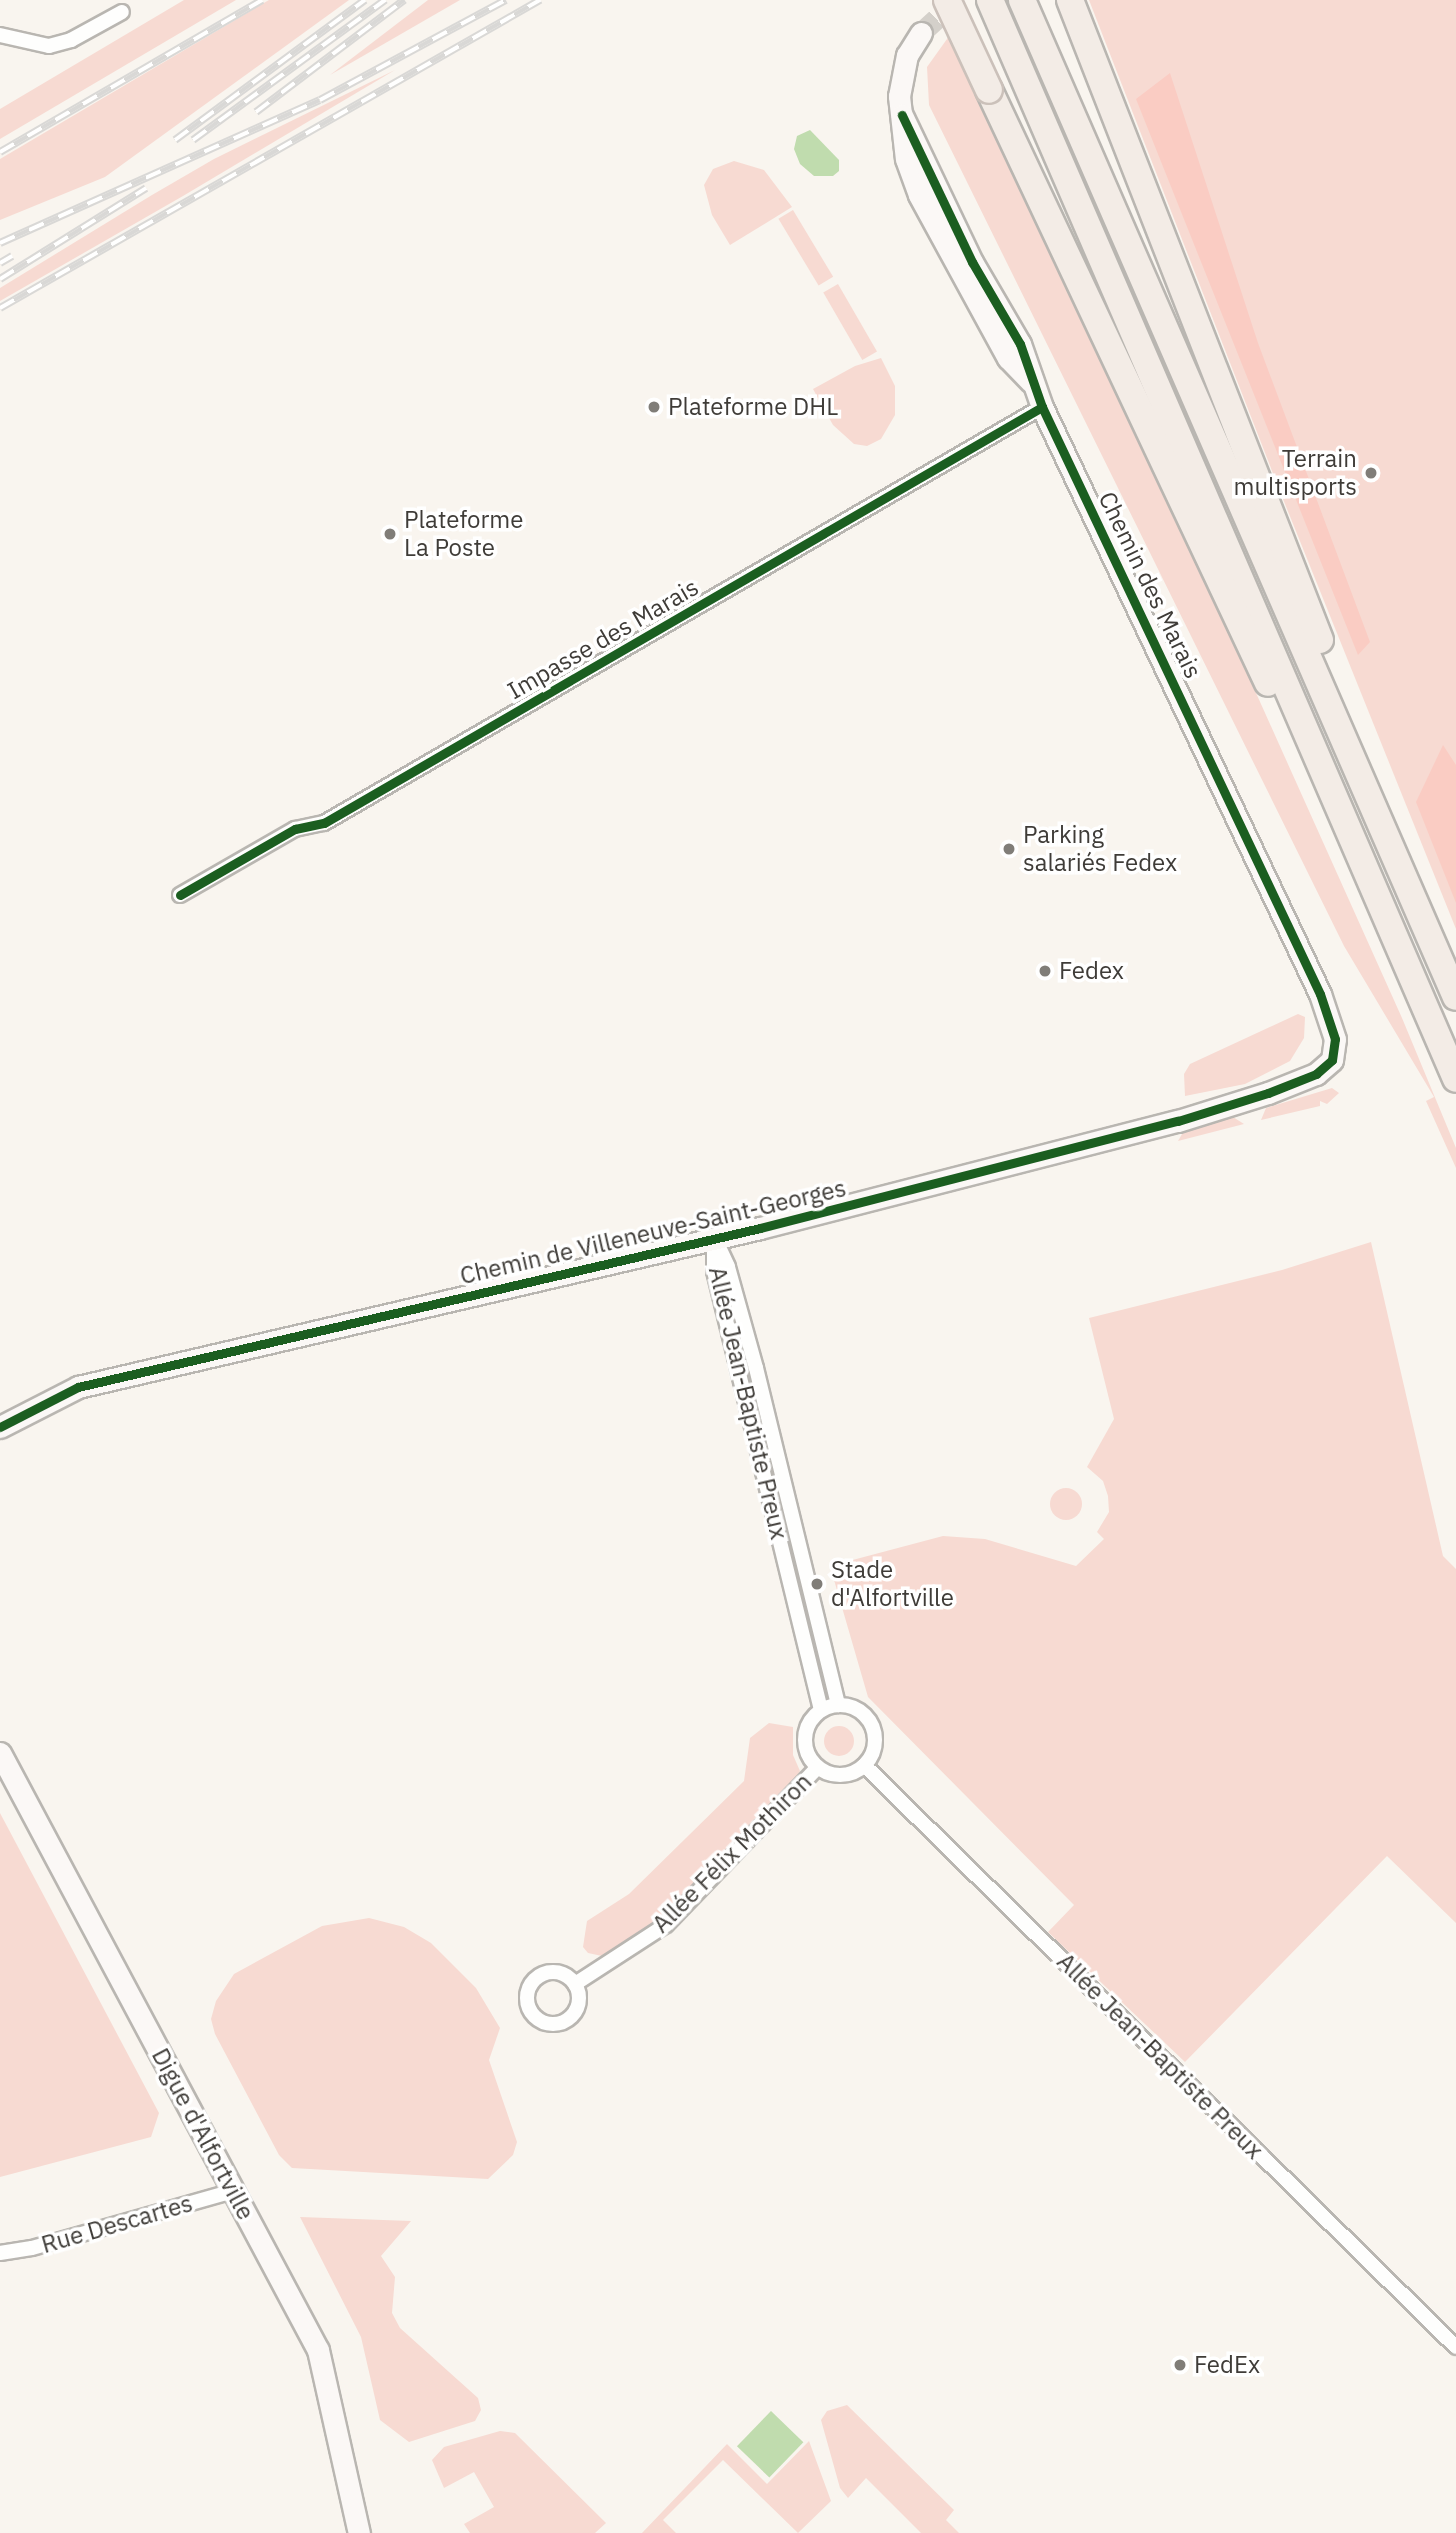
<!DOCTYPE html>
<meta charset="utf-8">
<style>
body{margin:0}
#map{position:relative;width:1456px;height:2533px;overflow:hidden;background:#f9f5ef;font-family:"IBM Plex Sans",sans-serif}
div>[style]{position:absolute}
.green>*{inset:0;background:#f7dad2;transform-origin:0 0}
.round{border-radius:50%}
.forest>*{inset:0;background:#faccc3}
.water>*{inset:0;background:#c0dcae;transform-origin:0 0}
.secondary-tunnel>*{height:21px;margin-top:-10.5px;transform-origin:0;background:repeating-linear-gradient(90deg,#d4d0ca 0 21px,transparent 0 31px)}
.roads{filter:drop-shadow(2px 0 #b9b6b1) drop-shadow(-2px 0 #b9b6b1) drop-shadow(0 2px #b9b6b1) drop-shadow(0 -2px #b9b6b1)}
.street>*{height:14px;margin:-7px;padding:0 7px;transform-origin:7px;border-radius:7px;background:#fefefd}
.street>.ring{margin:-7px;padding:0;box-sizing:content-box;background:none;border:14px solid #fefefd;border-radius:50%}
.secondary>*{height:21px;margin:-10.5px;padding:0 10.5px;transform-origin:10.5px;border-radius:10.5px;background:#fbf8f6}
.highway>*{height:26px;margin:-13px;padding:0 13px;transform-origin:13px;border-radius:13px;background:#f3ece6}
.rail>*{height:8px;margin-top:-4px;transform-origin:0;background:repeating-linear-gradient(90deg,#fff 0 16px,#d9d8d6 0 32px);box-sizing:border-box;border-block:2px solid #d9d8d6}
.bridges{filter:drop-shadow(2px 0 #cbc1ba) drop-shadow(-2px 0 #cbc1ba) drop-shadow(0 2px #cbc1ba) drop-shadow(0 -2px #cbc1ba)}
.highway-bridge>*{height:26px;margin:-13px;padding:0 13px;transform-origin:13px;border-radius:13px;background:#f3ece6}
.cycleway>*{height:9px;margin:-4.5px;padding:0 4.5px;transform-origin:4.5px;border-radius:4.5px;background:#1b5e20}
.dots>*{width:19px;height:19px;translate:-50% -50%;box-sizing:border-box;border:4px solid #fff;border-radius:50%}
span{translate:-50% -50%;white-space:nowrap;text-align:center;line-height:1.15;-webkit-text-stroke:7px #fff;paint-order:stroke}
.poi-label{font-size:24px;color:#3f3c38}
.left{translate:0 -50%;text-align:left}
.right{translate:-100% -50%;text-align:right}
.street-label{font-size:24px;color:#3f3c38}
</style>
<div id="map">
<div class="green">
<i style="clip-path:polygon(184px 0,236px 0,0 139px,0 109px)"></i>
<i style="clip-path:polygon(269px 0,349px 0,105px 177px,0 220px,0 159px)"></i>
<i style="clip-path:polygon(428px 0,460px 0,330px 75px)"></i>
<i style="clip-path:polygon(1089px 0,1456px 0,1456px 929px,1281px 494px)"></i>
<i style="clip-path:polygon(952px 32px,1080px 301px,1402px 1018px,1456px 1148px,1456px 1168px,1426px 1101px,1434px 1097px,1344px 946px,929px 105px,927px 67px)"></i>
<i style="clip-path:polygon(395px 70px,183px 196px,0 301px,0 288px,152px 195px,214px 159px)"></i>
<i style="clip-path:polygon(734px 161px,764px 170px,792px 207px,730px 245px,712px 215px,704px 185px,713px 169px)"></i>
<i style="left:793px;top:210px;width:78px;height:17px;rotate:59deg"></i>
<i style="left:838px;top:284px;width:78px;height:17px;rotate:60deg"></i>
<i style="clip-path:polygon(881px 358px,895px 386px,895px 415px,881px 439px,867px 446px,854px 444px,833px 425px,813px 389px,855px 366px)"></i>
<i style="clip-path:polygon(1298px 1014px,1305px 1017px,1304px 1038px,1290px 1061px,1245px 1084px,1185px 1096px,1184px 1074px,1190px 1064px)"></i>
<i style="clip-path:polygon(1332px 1088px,1339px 1093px,1327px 1104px,1320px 1101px,1320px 1106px,1261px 1120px,1266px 1108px)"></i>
<i style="clip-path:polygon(1233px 1117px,1244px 1124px,1178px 1141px,1185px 1129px)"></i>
<i style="clip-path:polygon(1371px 1242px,1443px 1556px,1456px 1569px,1456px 1923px,1387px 1856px,1185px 2062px,1048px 1932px,1074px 1905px,868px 1697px,830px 1566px,943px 1536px,985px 1539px,1076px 1566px,1104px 1539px,1097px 1532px,1109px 1512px,1108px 1496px,1103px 1481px,1087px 1467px,1114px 1419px,1089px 1318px,1282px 1270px)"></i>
<i class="round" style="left:1050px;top:1488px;width:32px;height:32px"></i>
<i style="clip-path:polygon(769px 1723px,793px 1727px,793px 1755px,800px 1771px,795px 1781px,651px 1928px,602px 1956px,588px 1953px,583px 1947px,587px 1921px,629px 1894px,744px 1781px,750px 1738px)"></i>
<i class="round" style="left:824px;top:1726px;width:30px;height:30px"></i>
<i style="clip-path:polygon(0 1813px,159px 2113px,151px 2137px,0 2177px)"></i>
<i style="clip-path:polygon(369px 1918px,404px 1927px,431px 1943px,476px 1988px,500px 2028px,489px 2060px,517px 2142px,513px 2155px,488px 2179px,292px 2168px,279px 2155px,215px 2034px,211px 2019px,216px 2001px,234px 1974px,322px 1926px)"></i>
<i style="clip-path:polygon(300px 2217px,411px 2221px,381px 2256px,395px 2277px,392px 2313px,400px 2328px,478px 2398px,481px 2410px,475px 2421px,409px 2442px,380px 2420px,361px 2337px)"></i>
<i style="clip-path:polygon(847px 2405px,954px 2510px,946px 2520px,959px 2533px,921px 2533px,866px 2478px,848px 2498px,840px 2488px,821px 2420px,827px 2411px)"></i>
<i style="clip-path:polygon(500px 2431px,515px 2433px,606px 2523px,595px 2533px,470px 2533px,464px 2524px,494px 2507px,474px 2472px,444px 2488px,432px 2460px,444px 2447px)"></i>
<i style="clip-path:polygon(809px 2441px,831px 2501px,798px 2533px,723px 2460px,663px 2520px,676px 2533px,642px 2533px,727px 2444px,767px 2484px)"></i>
</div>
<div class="forest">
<i style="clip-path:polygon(1170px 73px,1258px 343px,1370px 642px,1358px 655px,1136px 99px)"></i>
<i style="clip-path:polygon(1443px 745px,1456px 765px,1456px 903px,1416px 802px)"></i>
</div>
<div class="water">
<i style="clip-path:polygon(810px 130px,839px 160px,839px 171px,833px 176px,814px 176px,800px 164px,794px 149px,797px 136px)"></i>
<i style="left:771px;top:2411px;width:45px;height:49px;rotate:44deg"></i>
</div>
<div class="secondary-tunnel">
<i style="left:921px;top:33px;width:49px;rotate:-42.5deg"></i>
</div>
<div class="roads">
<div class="street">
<i style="left:0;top:35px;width:50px;rotate:12.7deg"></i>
<i style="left:49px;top:46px;width:23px;rotate:-15deg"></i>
<i style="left:71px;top:40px;width:58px;rotate:-28.8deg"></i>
<i style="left:180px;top:895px;width:133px;rotate:-29.9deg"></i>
<i style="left:295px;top:829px;width:30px;rotate:-12deg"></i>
<i style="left:324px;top:823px;width:830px;rotate:-30.09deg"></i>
<i style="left:714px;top:1238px;width:33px;rotate:90deg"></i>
<i style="left:714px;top:1271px;width:452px;rotate:76.3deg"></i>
<i style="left:717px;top:1243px;width:26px;rotate:65deg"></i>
<i style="left:728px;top:1267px;width:105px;rotate:74.5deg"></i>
<i style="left:756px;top:1368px;width:347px;rotate:76.3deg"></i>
<i class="ring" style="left:805px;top:1705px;width:56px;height:56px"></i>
<i style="left:864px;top:1765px;width:830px;rotate:44.51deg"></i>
<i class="ring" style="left:527px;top:1972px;width:38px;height:38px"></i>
<i style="left:575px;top:1984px;width:108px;rotate:-33deg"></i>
<i style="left:666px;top:1925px;width:219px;rotate:-46.1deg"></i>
<i style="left:0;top:2253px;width:32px;rotate:-9deg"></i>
<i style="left:32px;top:2248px;width:210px;rotate:-15.8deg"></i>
</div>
<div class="secondary">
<i style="left:921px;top:33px;width:26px;rotate:122deg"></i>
<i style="left:907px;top:55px;width:42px;rotate:101deg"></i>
<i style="left:899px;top:96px;width:63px;rotate:83.7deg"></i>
<i style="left:906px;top:159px;width:38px;rotate:70deg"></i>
<i style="left:919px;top:195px;width:186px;rotate:61.4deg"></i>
<i style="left:1008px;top:358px;width:33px;rotate:46deg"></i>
<i style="left:0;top:1427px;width:88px;rotate:-27.1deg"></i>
<i style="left:78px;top:1387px;width:700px;rotate:-13.12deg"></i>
<i style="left:760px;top:1228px;width:431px;rotate:-14.4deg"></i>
<i style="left:1178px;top:1121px;width:94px;rotate:-17.3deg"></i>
<i style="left:1268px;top:1093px;width:52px;rotate:-21.6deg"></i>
<i style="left:1316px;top:1074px;width:21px;rotate:-41deg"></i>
<i style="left:1332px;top:1060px;width:21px;rotate:-82deg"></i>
<i style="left:1335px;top:1039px;width:47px;rotate:-108.4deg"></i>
<i style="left:1320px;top:994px;width:650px;rotate:-115.34deg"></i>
<i style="left:1042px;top:407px;width:67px;rotate:-109.2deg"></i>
<i style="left:1020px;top:344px;width:95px;rotate:-120.3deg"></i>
<i style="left:972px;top:262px;width:163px;rotate:-115.5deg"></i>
<i style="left:0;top:1753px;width:676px;rotate:61.96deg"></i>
<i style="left:318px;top:2350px;width:188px;rotate:77.4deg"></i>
</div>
<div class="highway">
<i style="left:990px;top:0;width:1175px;rotate:66.64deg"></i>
<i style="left:1022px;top:0;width:1087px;rotate:66.48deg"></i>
<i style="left:1070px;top:0;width:687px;rotate:68.66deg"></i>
<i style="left:989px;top:90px;width:655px;rotate:64.8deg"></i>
</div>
</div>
<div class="rail">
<i style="left:256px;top:112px;width:186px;rotate:-37.1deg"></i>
<i style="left:175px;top:140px;width:236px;rotate:-36.4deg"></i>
<i style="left:193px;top:140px;width:238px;rotate:-36.1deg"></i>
<i style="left:0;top:152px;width:303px;rotate:-30.1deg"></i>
<i style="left:0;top:243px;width:350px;rotate:-24.1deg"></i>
<i style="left:320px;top:100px;width:211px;rotate:-28.3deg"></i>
<i style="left:0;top:263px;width:14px;rotate:-30deg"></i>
<i style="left:0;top:279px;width:172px;rotate:-31.9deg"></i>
<i style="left:0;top:308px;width:622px;rotate:-29.7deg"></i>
</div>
<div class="bridges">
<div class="highway-bridge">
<i style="left:947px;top:0;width:99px;rotate:65deg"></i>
</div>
</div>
<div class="cycleway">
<i style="left:180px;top:895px;width:133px;rotate:-29.9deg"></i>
<i style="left:295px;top:829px;width:30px;rotate:-12deg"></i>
<i style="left:324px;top:823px;width:830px;rotate:-30.09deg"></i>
<i style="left:0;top:1427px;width:88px;rotate:-27.1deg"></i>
<i style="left:78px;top:1387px;width:700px;rotate:-13.12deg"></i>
<i style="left:760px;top:1228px;width:431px;rotate:-14.4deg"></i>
<i style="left:1178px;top:1121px;width:94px;rotate:-17.3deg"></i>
<i style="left:1268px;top:1093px;width:52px;rotate:-21.6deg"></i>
<i style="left:1316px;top:1074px;width:21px;rotate:-41deg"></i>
<i style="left:1332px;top:1060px;width:21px;rotate:-82deg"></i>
<i style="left:1335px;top:1039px;width:47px;rotate:-108.4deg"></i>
<i style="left:1320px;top:994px;width:650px;rotate:-115.34deg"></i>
<i style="left:1042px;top:407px;width:67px;rotate:-109.2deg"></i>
<i style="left:1020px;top:344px;width:95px;rotate:-120.3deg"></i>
<i style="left:972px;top:262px;width:163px;rotate:-115.5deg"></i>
</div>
<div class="dots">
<i style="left:654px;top:407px;background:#807d78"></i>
<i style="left:1371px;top:473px;background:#807d78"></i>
<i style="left:390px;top:534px;background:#807d78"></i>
<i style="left:1009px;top:849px;background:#807d78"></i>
<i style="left:1045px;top:971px;background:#807d78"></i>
<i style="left:817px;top:1584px;background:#807d78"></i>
<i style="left:1180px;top:2365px;background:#807d78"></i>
</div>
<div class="poi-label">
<span class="left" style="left:668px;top:407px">Plateforme DHL</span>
<span class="right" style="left:1357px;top:473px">Terrain<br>multisports</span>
<span class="left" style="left:404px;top:534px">Plateforme<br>La Poste</span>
<span class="left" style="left:1023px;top:849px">Parking<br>salariés Fedex</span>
<span class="left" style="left:1059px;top:971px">Fedex</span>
<span class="left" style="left:831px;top:1584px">Stade<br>d'Alfortville</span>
<span class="left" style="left:1194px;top:2365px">FedEx</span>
</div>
<div class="street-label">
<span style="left:1150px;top:585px;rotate:64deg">Chemin des Marais</span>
<span style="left:603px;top:639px;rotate:-30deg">Impasse des Marais</span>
<span style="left:653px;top:1232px;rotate:-13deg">Chemin de Villeneuve-Saint-Georges</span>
<span style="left:748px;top:1403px;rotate:77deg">Allée Jean-Baptiste Preux</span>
<span style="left:732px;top:1853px;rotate:-45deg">Allée Félix Mothiron</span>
<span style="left:1160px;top:2056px;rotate:45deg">Allée Jean-Baptiste Preux</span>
<span style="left:203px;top:2134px;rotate:62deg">Digue d'Alfortville</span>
<span style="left:117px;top:2224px;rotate:-16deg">Rue Descartes</span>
</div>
</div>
